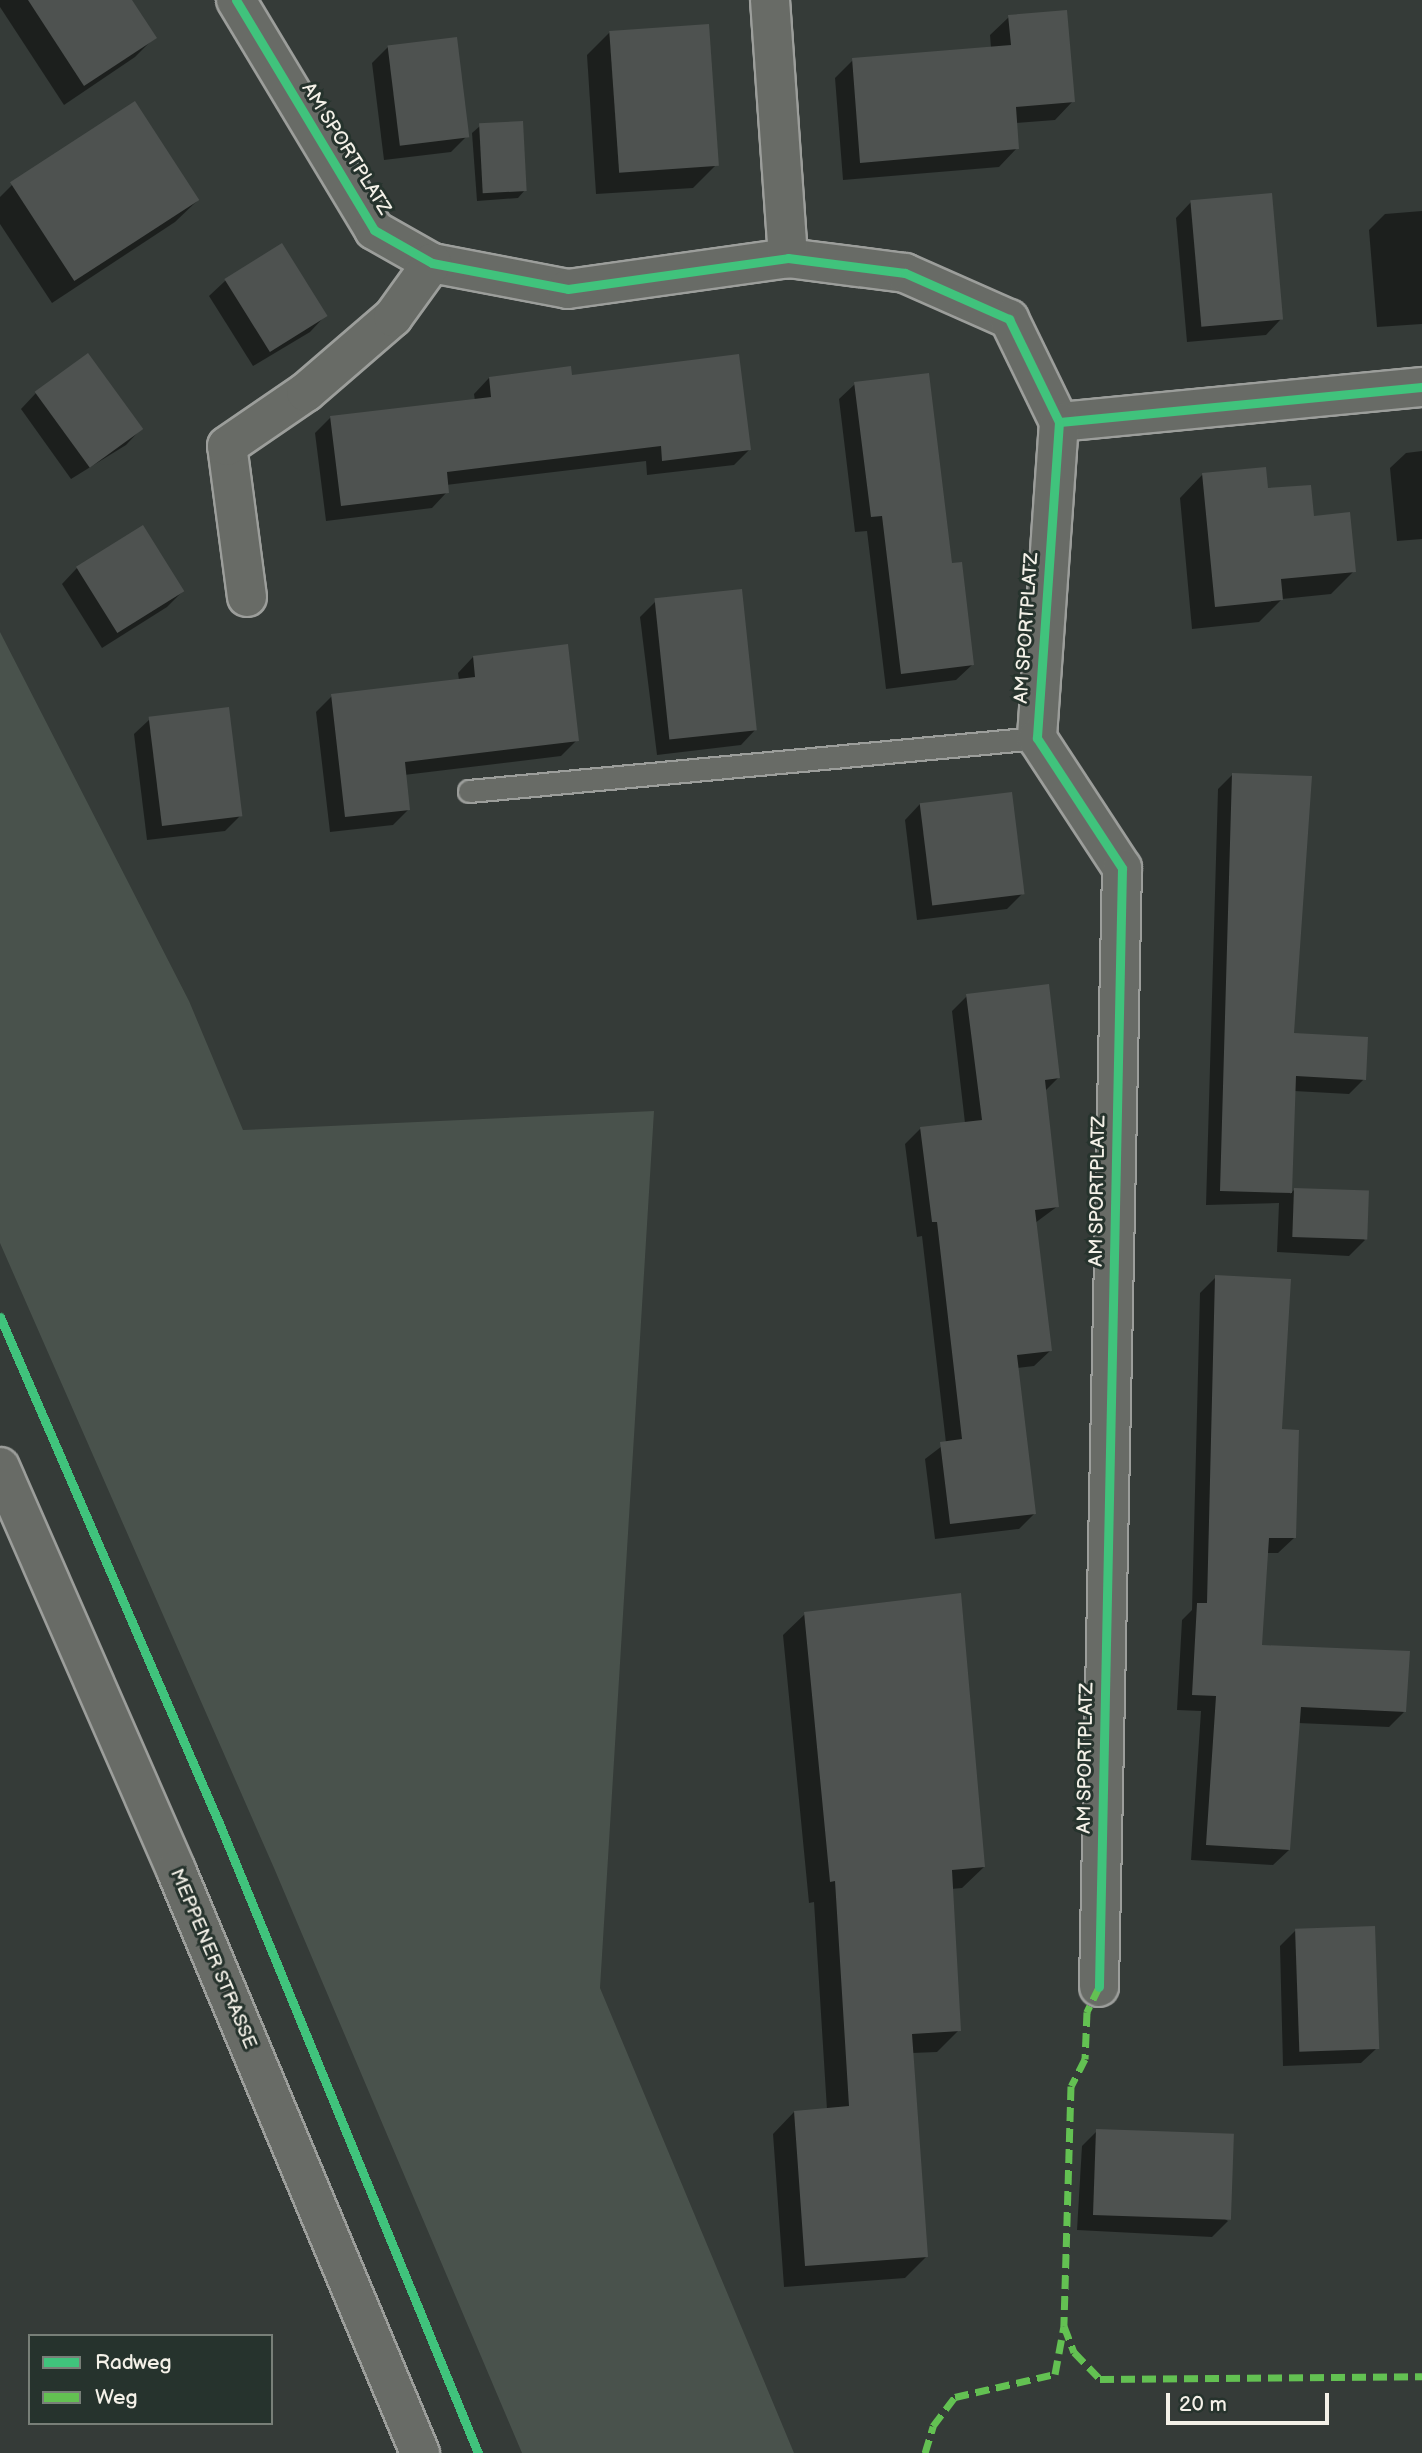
<!DOCTYPE html>
<style>
body{margin:0}
#map{position:relative;width:1422px;height:2453px;overflow:hidden;background:#353b38;font-family:"Balsamiq Sans",sans-serif}
div>[style]{position:absolute}
.green>*{inset:0;background:#49524c}
.shadow>*{inset:0;background:#0007}
.building>*{inset:0;background:#4e5250;transform-origin:0 0}
.roads{filter:drop-shadow(2px 0 #9c9e9b) drop-shadow(-2px 0 #9c9e9b) drop-shadow(0 2px #9c9e9b) drop-shadow(0 -2px #9c9e9b)}
.lane>*{height:21px;margin:-10.5px;padding:0 10.5px;transform-origin:10.5px;border-radius:10.5px;background:#686b66}
.street>*{height:38px;margin:-19px;padding:0 19px;transform-origin:19px;border-radius:19px;background:#686b66}
.primary>*{height:38px;margin:-19px;padding:0 19px;transform-origin:19px;border-radius:19px;background:#686b66}
.quiet>*{height:7px;margin-top:-3.5px;transform-origin:0;background:repeating-linear-gradient(90deg,#63c152 0 14px,transparent 0 21px)}
.cycleway>*{height:9px;margin:-4.5px;padding:0 4.5px;transform-origin:4.5px;border-radius:4.5px;background:#40c37c}
span{translate:-50% -50%;white-space:nowrap;text-align:center;line-height:1.15;-webkit-text-stroke:6px #26332d;paint-order:stroke}
.street-label{font-size:19px;color:#f4f1e8}
.legend{position:absolute;left:28px;top:2334px;width:245px;height:91px;box-sizing:border-box;background:#26332d;border:2px solid #787f78;margin:0;padding:9px 12px;list-style:none;font-size:21px;color:#f4f1e8}
.legend li{display:flex;align-items:center;gap:14px;height:35px}
.legend b{width:35px;border:2px solid #787f78}
.scale{position:absolute;left:1166px;top:2393px;width:163px;height:32px;box-sizing:border-box;border:4px solid #f4f1e8;border-top:0;padding-left:9px;font-size:21px;line-height:24px;white-space:nowrap;color:#f4f1e8;-webkit-text-stroke:5px #26332d;paint-order:stroke}
</style>
<div id="map">
<div class="green">
<i style="clip-path:polygon(0 632px,189px 1001px,243px 1130px,654px 1111px,600px 1988px,794px 2453px,522px 2453px,274px 1868px,0 1243px)"></i>
</div>
<div class="shadow">
<i style="clip-path:polygon(0 0,130px 0,155px 37px,135px 57px,64px 105px,0 7px)"></i>
<i style="clip-path:polygon(1009px 17px,1073px 101px,1055px 120px,1015px 123px,1017px 148px,999px 167px,843px 180px,835px 78px,853px 60px,991px 48px,990px 35px)"></i>
<i style="clip-path:polygon(610px 32px,716px 165px,693px 188px,596px 194px,587px 55px)"></i>
<i style="clip-path:polygon(388px 47px,467px 136px,451px 152px,384px 160px,372px 63px)"></i>
<i style="clip-path:polygon(480px 126px,525px 190px,518px 198px,477px 201px,472px 133px)"></i>
<i style="clip-path:polygon(12px 185px,198px 200px,175px 222px,52px 303px,0 224px,0 197px)"></i>
<i style="clip-path:polygon(1191px 202px,1281px 319px,1266px 335px,1187px 342px,1176px 218px)"></i>
<i style="clip-path:polygon(1422px 211px,1422px 324px,1377px 327px,1369px 230px,1385px 214px)"></i>
<i style="clip-path:polygon(282px 245px,325px 316px,310px 332px,253px 366px,209px 296px,225px 281px)"></i>
<i style="clip-path:polygon(570px 377px,749px 450px,734px 465px,647px 475px,646px 461px,446px 485px,447px 492px,432px 508px,326px 521px,315px 433px,331px 417px,475px 401px,474px 394px,489px 378px)"></i>
<i style="clip-path:polygon(855px 384px,950px 565px,972px 665px,956px 680px,886px 689px,867px 531px,855px 532px,839px 399px)"></i>
<i style="clip-path:polygon(36px 393px,141px 429px,126px 445px,71px 479px,21px 409px)"></i>
<i style="clip-path:polygon(1422px 451px,1422px 539px,1397px 541px,1390px 468px,1406px 453px)"></i>
<i style="clip-path:polygon(1202px 475px,1267px 490px,1312px 518px,1354px 571px,1331px 594px,1282px 599px,1259px 622px,1192px 629px,1180px 498px)"></i>
<i style="clip-path:polygon(77px 568px,183px 591px,167px 607px,102px 648px,62px 584px)"></i>
<i style="clip-path:polygon(656px 601px,756px 729px,741px 745px,657px 755px,640px 617px)"></i>
<i style="clip-path:polygon(473px 657px,577px 740px,561px 756px,404px 775px,409px 809px,393px 825px,330px 832px,316px 712px,332px 696px,459px 680px,458px 673px)"></i>
<i style="clip-path:polygon(150px 719px,241px 815px,225px 831px,147px 840px,134px 734px)"></i>
<i style="clip-path:polygon(1232px 775px,1292px 1035px,1364px 1079px,1349px 1094px,1294px 1091px,1290px 1194px,1294px 1190px,1365px 1240px,1349px 1256px,1277px 1252px,1279px 1203px,1206px 1205px,1218px 789px)"></i>
<i style="clip-path:polygon(920px 804px,1023px 893px,1007px 909px,917px 920px,905px 820px)"></i>
<i style="clip-path:polygon(967px 996px,1058px 1078px,1044px 1092px,1058px 1206px,1035px 1223px,1050px 1351px,1034px 1366px,1017px 1368px,1035px 1513px,1019px 1529px,935px 1539px,925px 1459px,946px 1443px,922px 1236px,917px 1237px,905px 1144px,920px 1129px,965px 1123px,952px 1011px)"></i>
<i style="clip-path:polygon(1216px 1277px,1281px 1431px,1294px 1538px,1278px 1553px,1266px 1553px,1260px 1646px,1404px 1712px,1389px 1727px,1298px 1723px,1289px 1850px,1273px 1865px,1191px 1860px,1201px 1711px,1177px 1710px,1182px 1620px,1192px 1610px,1200px 1293px)"></i>
<i style="clip-path:polygon(805px 1614px,984px 1867px,962px 1888px,951px 1889px,959px 2030px,937px 2052px,912px 2053px,927px 2256px,905px 2278px,784px 2287px,773px 2134px,794px 2112px,827px 2110px,814px 1902px,809px 1903px,783px 1635px)"></i>
<i style="clip-path:polygon(1296px 1930px,1377px 2048px,1361px 2063px,1283px 2066px,1280px 1946px)"></i>
<i style="clip-path:polygon(1097px 2131px,1228px 2221px,1212px 2237px,1077px 2230px,1082px 2146px)"></i>
</div>
<div class="building">
<i style="clip-path:polygon(28px 0,132px 0,157px 38px,84px 86px)"></i>
<i style="clip-path:polygon(1067px 10px,1075px 102px,1016px 107px,1019px 149px,860px 163px,852px 58px,1011px 45px,1008px 15px)"></i>
<i style="left:709px;top:24px;width:142px;height:100px;rotate:86deg"></i>
<i style="left:457px;top:37px;width:101px;height:70px;rotate:83deg"></i>
<i style="left:135px;top:101px;width:118px;height:149px;rotate:57deg"></i>
<i style="left:523px;top:121px;width:70px;height:44px;rotate:87deg"></i>
<i style="left:1272px;top:193px;width:127px;height:82px;rotate:85deg"></i>
<i style="left:282px;top:243px;width:86px;height:68px;rotate:58deg"></i>
<i style="left:88px;top:353px;width:94px;height:66px;rotate:54deg"></i>
<i style="clip-path:polygon(739px 354px,751px 450px,662px 461px,661px 446px,447px 472px,449px 493px,341px 506px,330px 416px,491px 397px,489px 377px,571px 366px,572px 375px)"></i>
<i style="clip-path:polygon(929px 373px,952px 563px,962px 562px,974px 665px,901px 674px,882px 516px,871px 517px,854px 382px)"></i>
<i style="clip-path:polygon(1266px 467px,1268px 488px,1311px 485px,1314px 516px,1350px 512px,1356px 572px,1281px 579px,1283px 600px,1215px 607px,1202px 473px)"></i>
<i style="left:143px;top:525px;width:78px;height:79px;rotate:58deg"></i>
<i style="left:742px;top:589px;width:142px;height:88px;rotate:84deg"></i>
<i style="clip-path:polygon(568px 644px,579px 741px,405px 762px,410px 810px,345px 817px,331px 694px,475px 677px,473px 656px)"></i>
<i style="left:229px;top:707px;width:110px;height:81px;rotate:83deg"></i>
<i style="clip-path:polygon(1232px 773px,1312px 776px,1294px 1033px,1368px 1037px,1366px 1080px,1296px 1076px,1292px 1193px,1220px 1191px)"></i>
<i style="left:1012px;top:792px;width:103px;height:93px;rotate:83deg"></i>
<i style="clip-path:polygon(1049px 984px,1060px 1078px,1045px 1080px,1059px 1207px,1035px 1210px,1052px 1351px,1017px 1355px,1036px 1514px,950px 1524px,940px 1442px,962px 1439px,937px 1222px,932px 1222px,920px 1127px,982px 1120px,966px 994px)"></i>
<i style="left:1294px;top:1188px;width:75px;height:49px;rotate:2deg"></i>
<i style="clip-path:polygon(1215px 1275px,1291px 1279px,1282px 1429px,1299px 1430px,1296px 1538px,1269px 1538px,1262px 1645px,1410px 1651px,1406px 1712px,1301px 1707px,1290px 1850px,1206px 1845px,1216px 1696px,1192px 1695px,1197px 1603px,1207px 1603px)"></i>
<i style="clip-path:polygon(961px 1593px,985px 1867px,952px 1870px,961px 2031px,912px 2034px,928px 2257px,805px 2266px,794px 2111px,849px 2106px,835px 1881px,830px 1882px,804px 1612px)"></i>
<i style="left:1375px;top:1926px;width:123px;height:80px;rotate:88deg"></i>
<i style="left:1096px;top:2129px;width:138px;height:86px;rotate:2deg"></i>
</div>
<div class="roads">
<div class="lane">
<i style="left:469px;top:791px;width:570px;rotate:-5.33deg"></i>
</div>
<div class="street">
<i style="left:236px;top:0;width:268px;rotate:59deg"></i>
<i style="left:374px;top:230px;width:67px;rotate:29.6deg"></i>
<i style="left:432px;top:263px;width:138px;rotate:10.8deg"></i>
<i style="left:568px;top:289px;width:222px;rotate:-8deg"></i>
<i style="left:788px;top:258px;width:118px;rotate:7.3deg"></i>
<i style="left:905px;top:273px;width:114px;rotate:23.9deg"></i>
<i style="left:1009px;top:319px;width:114px;rotate:64.1deg"></i>
<i style="left:1059px;top:422px;width:365px;rotate:-5.5deg"></i>
<i style="left:770px;top:0;width:259px;rotate:86deg"></i>
<i style="left:1059px;top:422px;width:317px;rotate:94deg"></i>
<i style="left:1037px;top:738px;width:155px;rotate:56.8deg"></i>
<i style="left:1122px;top:868px;width:1119px;rotate:91.18deg"></i>
<i style="left:247px;top:597px;width:152px;rotate:-97.5deg"></i>
<i style="left:227px;top:446px;width:96px;rotate:-34.4deg"></i>
<i style="left:306px;top:392px;width:115px;rotate:-40.8deg"></i>
<i style="left:393px;top:317px;width:67px;rotate:-54.2deg"></i>
</div>
<div class="primary">
<i style="left:0;top:1467px;width:440px;rotate:66.4deg"></i>
<i style="left:176px;top:1870px;width:632px;rotate:67.29deg"></i>
</div>
</div>
<div class="quiet">
<i style="left:1099px;top:1987px;width:28px;rotate:116deg"></i>
<i style="left:1087px;top:2012px;width:47px;rotate:92.4deg"></i>
<i style="left:1085px;top:2059px;width:30px;rotate:117deg"></i>
<i style="left:1071px;top:2086px;width:240px;rotate:91.7deg"></i>
<i style="left:1064px;top:2326px;width:28px;rotate:69deg"></i>
<i style="left:1074px;top:2352px;width:37px;rotate:46deg"></i>
<i style="left:1100px;top:2379px;width:322px;rotate:-0.5deg"></i>
<i style="left:925px;top:2453px;width:28px;rotate:-73deg"></i>
<i style="left:933px;top:2426px;width:36px;rotate:-53deg"></i>
<i style="left:955px;top:2397px;width:103px;rotate:-13deg"></i>
<i style="left:1055px;top:2374px;width:49px;rotate:-79.4deg"></i>
</div>
<div class="cycleway">
<i style="left:236px;top:0;width:268px;rotate:59deg"></i>
<i style="left:374px;top:230px;width:67px;rotate:29.6deg"></i>
<i style="left:432px;top:263px;width:138px;rotate:10.8deg"></i>
<i style="left:568px;top:289px;width:222px;rotate:-8deg"></i>
<i style="left:788px;top:258px;width:118px;rotate:7.3deg"></i>
<i style="left:905px;top:273px;width:114px;rotate:23.9deg"></i>
<i style="left:1009px;top:319px;width:114px;rotate:64.1deg"></i>
<i style="left:1059px;top:422px;width:365px;rotate:-5.5deg"></i>
<i style="left:1059px;top:422px;width:317px;rotate:94deg"></i>
<i style="left:1037px;top:738px;width:155px;rotate:56.8deg"></i>
<i style="left:1122px;top:868px;width:1119px;rotate:91.18deg"></i>
<i style="left:0;top:1317px;width:551px;rotate:66.6deg"></i>
<i style="left:219px;top:1823px;width:681px;rotate:67.65deg"></i>
</div>
<div class="street-label">
<span style="left:346px;top:149px;rotate:58deg">AM SPORTPLATZ</span>
<span style="left:1027px;top:628px;rotate:-86deg">AM SPORTPLATZ</span>
<span style="left:1098px;top:1191px;rotate:-89deg">AM SPORTPLATZ</span>
<span style="left:1086px;top:1758px;rotate:-89deg">AM SPORTPLATZ</span>
<span style="left:213px;top:1959px;rotate:67deg">MEPPENER STRASSE</span>
</div>
<ul class="legend">
<li><b style="height:9px;background:#40c37c"></b>Radweg</li>
<li><b style="height:9px;background:#63c152"></b>Weg</li>
</ul>
<div class="scale">20 m</div>
</div>
